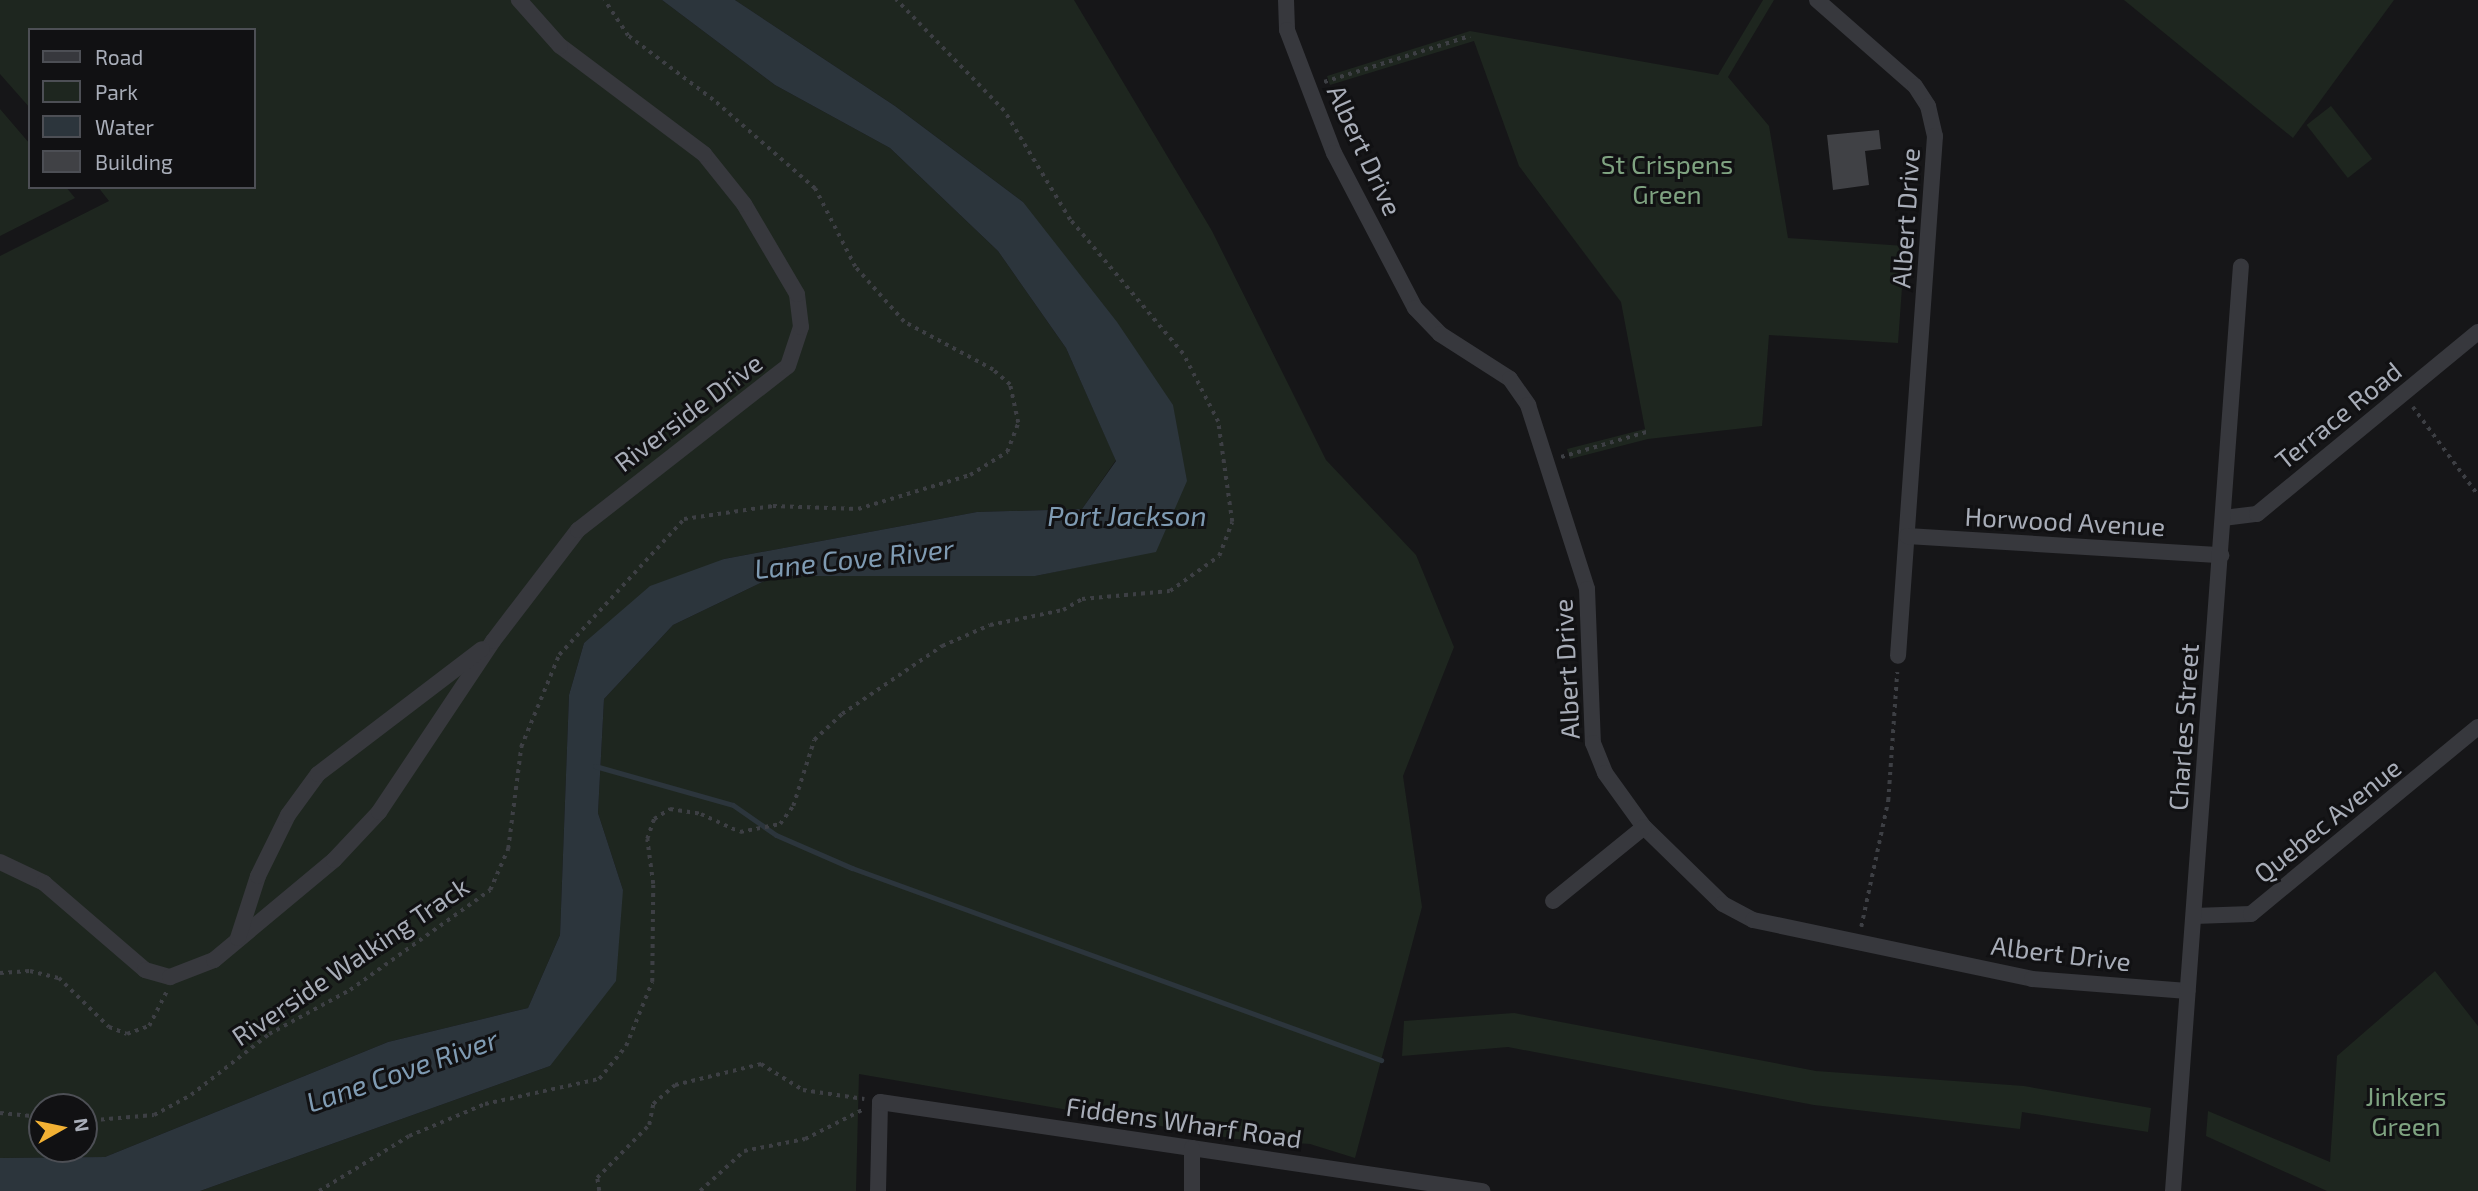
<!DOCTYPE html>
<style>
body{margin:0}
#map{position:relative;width:2478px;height:1191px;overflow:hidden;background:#161618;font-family:"Exo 2",sans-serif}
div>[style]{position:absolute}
.green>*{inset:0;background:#1e261f;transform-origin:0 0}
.water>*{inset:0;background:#2c353c}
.stream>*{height:5px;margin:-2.5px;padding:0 2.5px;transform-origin:2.5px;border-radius:2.5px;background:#2c353c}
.building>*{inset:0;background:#404145}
.path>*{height:3.5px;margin-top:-1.75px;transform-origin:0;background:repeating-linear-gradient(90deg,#3d3f44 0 3.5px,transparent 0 8.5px)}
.minor>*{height:16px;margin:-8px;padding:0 8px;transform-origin:8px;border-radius:8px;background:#37383d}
span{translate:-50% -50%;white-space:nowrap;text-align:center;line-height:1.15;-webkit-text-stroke:6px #111113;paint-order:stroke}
.street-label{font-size:26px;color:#a8adb8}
.park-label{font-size:26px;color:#7fa381}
.water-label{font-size:28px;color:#7f9bb3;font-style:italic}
.legend{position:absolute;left:28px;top:28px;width:228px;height:161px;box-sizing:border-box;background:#111113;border:2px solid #4d4f55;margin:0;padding:9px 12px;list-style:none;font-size:21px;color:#a8adb8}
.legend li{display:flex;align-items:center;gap:14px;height:35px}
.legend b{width:35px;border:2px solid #4d4f55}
.north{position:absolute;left:28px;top:1093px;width:70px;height:70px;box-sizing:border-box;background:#111113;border:2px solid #4d4f55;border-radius:50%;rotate:81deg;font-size:19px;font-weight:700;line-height:28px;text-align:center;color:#a8adb8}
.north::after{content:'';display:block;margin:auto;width:24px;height:32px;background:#f2b134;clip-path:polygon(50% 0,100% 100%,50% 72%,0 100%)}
</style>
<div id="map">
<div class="green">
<i style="clip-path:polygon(evenodd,0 0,662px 0,775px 85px,890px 148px,998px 251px,1066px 348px,1116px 460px,1082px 509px,977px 512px,724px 559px,584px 643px,569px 695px,560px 935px,528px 1008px,388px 1042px,105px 1157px,0 1158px,0 256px,109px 201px,98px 187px,254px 187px,254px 30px,30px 30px,30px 108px,0 74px,0 0,42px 1107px,84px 1107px,84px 1149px,42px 1149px,42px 1107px)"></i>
<i style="clip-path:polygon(735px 0,1074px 0,1212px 231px,1326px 460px,1416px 555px,1454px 647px,1403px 776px,1422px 907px,1355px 1158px,1310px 1144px,1236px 1139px,859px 1074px,856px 1191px,200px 1191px,550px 1066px,623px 890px,598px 813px,604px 699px,673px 625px,775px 576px,1035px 576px,1156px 551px,1023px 202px,895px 106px)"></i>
<i style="clip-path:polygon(1763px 0,1774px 0,1728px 77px,1769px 126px,1788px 238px,1905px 246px,1898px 343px,1769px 335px,1762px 426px,1648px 439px,1570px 459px,1567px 449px,1645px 429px,1621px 302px,1519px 166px,1474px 41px,1330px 85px,1327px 76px,1470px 31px,1718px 75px)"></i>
<i style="clip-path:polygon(2124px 0,2394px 0,2293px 138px)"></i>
<i style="left:2331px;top:106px;width:67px;height:31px;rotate:52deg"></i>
<i style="clip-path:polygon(0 109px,30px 144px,30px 187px,66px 187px,75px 198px,0 236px)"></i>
<i style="clip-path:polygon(2435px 971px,2478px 1026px,2478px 1191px,2327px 1191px,2206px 1136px,2208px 1111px,2330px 1162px,2337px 1056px)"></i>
<i style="clip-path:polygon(1514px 1013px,1816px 1071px,2024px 1086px,2151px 1108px,2148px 1132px,2022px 1112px,2020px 1129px,1814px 1105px,1508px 1047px,1402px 1056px,1404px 1021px)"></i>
</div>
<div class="water">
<i style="clip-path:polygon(662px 0,735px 0,895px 106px,1023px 202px,1117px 322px,1173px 405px,1187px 481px,1156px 552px,1035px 576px,775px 576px,673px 625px,604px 699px,598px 813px,623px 890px,616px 981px,550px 1066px,200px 1191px,0 1191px,0 1158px,105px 1157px,388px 1042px,528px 1008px,560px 935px,569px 695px,584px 643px,650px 586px,724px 559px,977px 512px,1082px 509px,1116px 461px,1066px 348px,998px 251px,890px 148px,775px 85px)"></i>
</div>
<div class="stream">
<i style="left:595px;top:766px;width:143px;rotate:15.8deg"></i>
<i style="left:733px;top:805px;width:52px;rotate:34.9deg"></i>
<i style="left:776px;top:835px;width:83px;rotate:23.5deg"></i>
<i style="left:852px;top:868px;width:563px;rotate:19.95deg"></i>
</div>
<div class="building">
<i style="clip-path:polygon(1879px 130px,1881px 149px,1865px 151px,1869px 185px,1833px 190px,1827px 135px)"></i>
</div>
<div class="path">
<i style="left:1324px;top:82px;width:153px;rotate:-17.5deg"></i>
<i style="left:2413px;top:407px;width:109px;rotate:53.5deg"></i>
<i style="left:1561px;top:457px;width:93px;rotate:-16.3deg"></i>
<i style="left:1861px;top:927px;width:129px;rotate:-77.9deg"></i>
<i style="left:1888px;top:801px;width:129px;rotate:-86deg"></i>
<i style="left:0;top:973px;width:30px;rotate:-4deg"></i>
<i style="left:30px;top:971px;width:30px;rotate:14deg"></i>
<i style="left:59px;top:978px;width:70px;rotate:44.4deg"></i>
<i style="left:109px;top:1027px;width:19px;rotate:21deg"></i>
<i style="left:127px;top:1034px;width:23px;rotate:-20deg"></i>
<i style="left:149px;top:1026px;width:38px;rotate:-63deg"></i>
<i style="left:0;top:1113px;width:42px;rotate:5.4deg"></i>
<i style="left:84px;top:1121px;width:70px;rotate:-4.9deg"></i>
<i style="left:154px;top:1115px;width:42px;rotate:-28.4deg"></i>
<i style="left:191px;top:1095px;width:99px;rotate:-38deg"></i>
<i style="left:269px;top:1034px;width:92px;rotate:-28.5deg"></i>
<i style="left:350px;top:990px;width:172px;rotate:-35.5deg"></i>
<i style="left:490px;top:890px;width:45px;rotate:-66.3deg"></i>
<i style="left:508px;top:849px;width:103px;rotate:-82.7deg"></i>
<i style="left:521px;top:747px;width:100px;rotate:-67.6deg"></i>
<i style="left:559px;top:655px;width:185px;rotate:-47.4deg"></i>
<i style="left:684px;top:519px;width:90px;rotate:-8.3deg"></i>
<i style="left:773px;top:506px;width:85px;rotate:2deg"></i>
<i style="left:858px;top:509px;width:117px;rotate:-16.9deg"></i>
<i style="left:970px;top:475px;width:44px;rotate:-31.9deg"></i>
<i style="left:1007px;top:452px;width:31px;rotate:-69deg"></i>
<i style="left:1018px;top:423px;width:39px;rotate:-102deg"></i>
<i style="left:1010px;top:385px;width:23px;rotate:-139deg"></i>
<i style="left:993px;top:370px;width:101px;rotate:-151.7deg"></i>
<i style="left:904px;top:322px;width:74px;rotate:-131.7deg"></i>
<i style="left:855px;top:267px;width:88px;rotate:-117.1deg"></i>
<i style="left:815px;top:189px;width:135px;rotate:-138.9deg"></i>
<i style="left:713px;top:100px;width:106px;rotate:-143deg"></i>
<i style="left:628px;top:36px;width:43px;rotate:-123.7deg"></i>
<i style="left:319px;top:1191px;width:105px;rotate:-31.4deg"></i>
<i style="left:409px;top:1136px;width:82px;rotate:-22.8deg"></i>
<i style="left:485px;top:1104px;width:117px;rotate:-12.4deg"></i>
<i style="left:599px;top:1079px;width:43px;rotate:-50.7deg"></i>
<i style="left:626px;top:1046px;width:69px;rotate:-67.9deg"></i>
<i style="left:652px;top:982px;width:98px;rotate:-89.4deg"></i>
<i style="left:653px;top:884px;width:45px;rotate:-97.6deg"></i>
<i style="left:647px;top:839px;width:21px;rotate:-71deg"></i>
<i style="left:654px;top:819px;width:19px;rotate:-32deg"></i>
<i style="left:670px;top:809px;width:31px;rotate:9deg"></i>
<i style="left:701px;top:814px;width:43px;rotate:24.8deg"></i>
<i style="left:740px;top:832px;width:41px;rotate:-11.3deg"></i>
<i style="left:780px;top:824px;width:22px;rotate:-54deg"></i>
<i style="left:793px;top:806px;width:69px;rotate:-72.3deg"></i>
<i style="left:814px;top:740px;width:38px;rotate:-43deg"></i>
<i style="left:842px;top:714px;width:121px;rotate:-34.2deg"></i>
<i style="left:942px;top:646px;width:52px;rotate:-23.6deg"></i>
<i style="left:990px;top:625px;width:75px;rotate:-11.6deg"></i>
<i style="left:1063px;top:610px;width:22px;rotate:-30deg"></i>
<i style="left:1082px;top:599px;width:88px;rotate:-5.2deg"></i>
<i style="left:1170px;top:591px;width:60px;rotate:-35.5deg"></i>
<i style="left:1219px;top:556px;width:36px;rotate:-69deg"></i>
<i style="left:1232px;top:522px;width:101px;rotate:-98deg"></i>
<i style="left:1218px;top:422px;width:76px;rotate:-117.2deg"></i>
<i style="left:1183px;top:354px;width:175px;rotate:-130.1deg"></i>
<i style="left:1070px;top:220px;width:127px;rotate:-121.2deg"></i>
<i style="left:1004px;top:111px;width:155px;rotate:-134.2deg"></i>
<i style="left:599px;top:1191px;width:13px;rotate:-99deg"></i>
<i style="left:597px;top:1178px;width:74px;rotate:-45.5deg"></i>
<i style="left:649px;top:1125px;width:21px;rotate:-79deg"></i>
<i style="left:653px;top:1104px;width:29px;rotate:-41deg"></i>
<i style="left:675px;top:1085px;width:89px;rotate:-13.7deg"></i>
<i style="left:761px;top:1064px;width:49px;rotate:31.8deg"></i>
<i style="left:803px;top:1090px;width:62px;rotate:8.4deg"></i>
<i style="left:700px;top:1191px;width:59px;rotate:-42.3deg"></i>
<i style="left:744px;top:1151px;width:62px;rotate:-11.1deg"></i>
<i style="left:805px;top:1139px;width:64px;rotate:-27deg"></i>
</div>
<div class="minor">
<i style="left:1286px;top:0;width:30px;rotate:88deg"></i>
<i style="left:1287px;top:30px;width:132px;rotate:69.1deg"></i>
<i style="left:1334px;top:153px;width:175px;rotate:62.4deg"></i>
<i style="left:1415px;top:308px;width:36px;rotate:46deg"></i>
<i style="left:1440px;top:334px;width:83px;rotate:32.7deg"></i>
<i style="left:1510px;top:379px;width:32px;rotate:55deg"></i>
<i style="left:1528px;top:405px;width:193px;rotate:72.2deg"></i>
<i style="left:1587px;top:589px;width:154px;rotate:87.8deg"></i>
<i style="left:1593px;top:743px;width:32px;rotate:68deg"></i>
<i style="left:1605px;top:773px;width:67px;rotate:54.2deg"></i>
<i style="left:1644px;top:827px;width:110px;rotate:44.3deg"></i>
<i style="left:1723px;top:904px;width:34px;rotate:28deg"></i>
<i style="left:1753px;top:920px;width:285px;rotate:11.9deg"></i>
<i style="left:2032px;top:979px;width:156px;rotate:4.4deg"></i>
<i style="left:1817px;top:0;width:130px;rotate:41.3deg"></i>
<i style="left:1915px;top:86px;width:24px;rotate:57deg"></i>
<i style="left:1928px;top:106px;width:31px;rotate:77deg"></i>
<i style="left:1935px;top:136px;width:521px;rotate:94.07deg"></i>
<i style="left:2223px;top:518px;width:34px;rotate:-7deg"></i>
<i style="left:2257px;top:514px;width:286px;rotate:-39.5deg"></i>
<i style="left:1907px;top:536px;width:315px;rotate:3.5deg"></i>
<i style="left:0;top:862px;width:49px;rotate:25.5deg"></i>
<i style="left:44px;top:883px;width:133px;rotate:40.7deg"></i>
<i style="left:145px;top:970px;width:26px;rotate:16deg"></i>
<i style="left:170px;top:977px;width:47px;rotate:-21.1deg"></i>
<i style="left:214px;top:960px;width:156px;rotate:-39.8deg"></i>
<i style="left:334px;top:860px;width:66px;rotate:-46.8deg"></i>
<i style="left:379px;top:812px;width:206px;rotate:-56.3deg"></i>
<i style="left:493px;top:641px;width:140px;rotate:-52.6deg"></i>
<i style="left:578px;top:530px;width:266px;rotate:-38deg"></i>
<i style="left:788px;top:366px;width:41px;rotate:-71.6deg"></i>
<i style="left:801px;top:327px;width:33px;rotate:-97deg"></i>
<i style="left:797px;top:294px;width:104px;rotate:-120.5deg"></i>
<i style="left:744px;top:204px;width:64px;rotate:-128.7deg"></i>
<i style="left:704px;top:154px;width:180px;rotate:-143.1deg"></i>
<i style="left:560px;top:46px;width:62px;rotate:-131.7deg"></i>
<i style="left:1553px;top:901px;width:117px;rotate:-39.1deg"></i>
<i style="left:2194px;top:916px;width:57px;rotate:-2deg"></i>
<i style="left:2251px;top:914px;width:294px;rotate:-39.5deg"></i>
<i style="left:238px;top:938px;width:65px;rotate:-72.1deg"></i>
<i style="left:258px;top:876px;width:68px;rotate:-63.8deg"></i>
<i style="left:288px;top:815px;width:51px;rotate:-53.8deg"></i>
<i style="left:318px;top:774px;width:206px;rotate:-37.3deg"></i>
<i style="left:878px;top:1191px;width:89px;rotate:-88.7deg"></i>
<i style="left:880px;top:1102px;width:609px;rotate:8.41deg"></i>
<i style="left:1192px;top:1191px;width:43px;rotate:-90deg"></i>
<i style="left:2173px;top:1191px;width:927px;rotate:-85.8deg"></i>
</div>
<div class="street-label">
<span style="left:1365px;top:150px;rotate:65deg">Albert Drive</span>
<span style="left:1905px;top:218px;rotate:-86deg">Albert Drive</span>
<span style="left:688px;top:412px;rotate:-37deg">Riverside Drive</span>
<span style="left:2338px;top:415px;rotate:-39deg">Terrace Road</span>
<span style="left:2065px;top:521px;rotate:3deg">Horwood Avenue</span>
<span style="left:1566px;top:669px;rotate:-93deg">Albert Drive</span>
<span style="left:2183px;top:727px;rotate:-86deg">Charles Street</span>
<span style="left:2327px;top:820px;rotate:-39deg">Quebec Avenue</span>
<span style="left:2061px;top:953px;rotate:7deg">Albert Drive</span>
<span style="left:350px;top:961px;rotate:-34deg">Riverside Walking Track</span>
<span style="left:1184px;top:1122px;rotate:8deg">Fiddens Wharf Road</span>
</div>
<div class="park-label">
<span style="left:1667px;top:179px">St Crispens<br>Green</span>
<span style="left:2406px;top:1111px">Jinkers<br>Green</span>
</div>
<div class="water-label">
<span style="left:1127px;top:515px">Port Jackson</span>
<span style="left:854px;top:558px;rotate:-6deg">Lane Cove River</span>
<span style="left:402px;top:1070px;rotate:-19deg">Lane Cove River</span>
</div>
<ul class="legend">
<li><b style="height:9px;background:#37383d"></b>Road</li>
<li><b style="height:19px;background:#1e261f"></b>Park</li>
<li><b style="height:19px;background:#2c353c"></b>Water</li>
<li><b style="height:19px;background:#404145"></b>Building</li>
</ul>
<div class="north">N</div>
</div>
